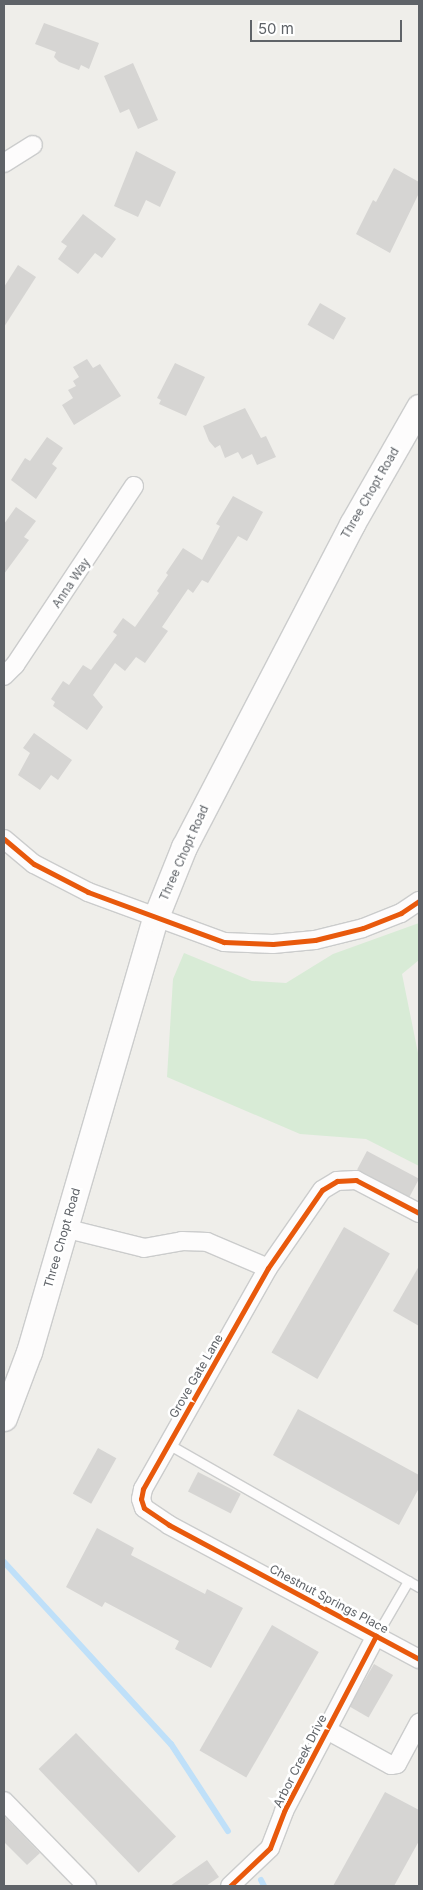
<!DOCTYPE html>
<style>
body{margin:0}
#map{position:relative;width:423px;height:1890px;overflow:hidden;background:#efeeea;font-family:Inter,sans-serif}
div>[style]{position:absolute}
.green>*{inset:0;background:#d8ebd6}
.stream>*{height:6px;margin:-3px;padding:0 3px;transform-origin:3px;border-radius:3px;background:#bfe0f9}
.building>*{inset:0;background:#d6d5d3;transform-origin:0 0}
.roads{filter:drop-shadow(1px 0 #cbcccc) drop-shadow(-1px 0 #cbcccc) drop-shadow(0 1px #cbcccc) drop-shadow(0 -1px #cbcccc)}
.lane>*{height:9px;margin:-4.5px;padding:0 4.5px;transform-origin:4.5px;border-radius:4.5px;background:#fdfcfc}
.street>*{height:18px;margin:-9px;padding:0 9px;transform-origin:9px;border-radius:9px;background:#fdfcfc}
.secondary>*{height:25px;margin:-12.5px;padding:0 12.5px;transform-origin:12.5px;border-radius:12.5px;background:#fdfcfc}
.cycleway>*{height:5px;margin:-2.5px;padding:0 2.5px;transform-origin:2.5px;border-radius:2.5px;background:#e8590c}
span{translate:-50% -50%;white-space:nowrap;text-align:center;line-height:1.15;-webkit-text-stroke:5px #fff;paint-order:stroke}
.street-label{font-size:12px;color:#5f6368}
.frame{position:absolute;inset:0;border:5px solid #5f6368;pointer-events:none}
.scale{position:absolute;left:250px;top:20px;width:152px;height:22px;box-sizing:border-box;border:2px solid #5f6368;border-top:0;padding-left:6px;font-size:15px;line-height:18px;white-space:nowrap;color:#5f6368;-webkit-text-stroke:4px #fff;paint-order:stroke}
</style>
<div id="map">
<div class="green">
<i style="clip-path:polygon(419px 923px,419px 960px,402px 974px,419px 1058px,419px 1166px,366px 1139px,300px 1134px,167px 1077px,173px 979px,184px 953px,252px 981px,286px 983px,333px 954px)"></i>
</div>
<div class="stream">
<i style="left:4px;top:1562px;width:247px;rotate:47.5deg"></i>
<i style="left:171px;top:1744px;width:104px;rotate:56.8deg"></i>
<i style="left:261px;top:1880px;width:7px;rotate:63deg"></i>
</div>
<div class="building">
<i style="clip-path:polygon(44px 23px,99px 43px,89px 69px,81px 65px,79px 70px,59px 62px,54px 57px,56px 52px,35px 44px)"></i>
<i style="clip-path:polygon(133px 63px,158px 120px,138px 129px,129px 109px,120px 113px,104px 76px)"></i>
<i style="clip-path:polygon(136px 151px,176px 172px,160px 207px,146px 200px,138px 217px,114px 206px)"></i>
<i style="clip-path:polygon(394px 168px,419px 182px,419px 193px,390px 253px,356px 234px,373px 200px,376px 202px)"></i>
<i style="clip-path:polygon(83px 214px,116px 239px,102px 258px,95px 253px,78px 274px,58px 259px,67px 246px,61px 242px)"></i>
<i style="clip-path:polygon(18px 265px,36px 277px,4px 327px,4px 287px)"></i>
<i style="left:320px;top:303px;width:30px;height:25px;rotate:30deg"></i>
<i style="clip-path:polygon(87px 359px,93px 368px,100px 364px,121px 396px,74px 425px,62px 405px,73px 398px,68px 390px,76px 386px,73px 381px,79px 377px,73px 367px)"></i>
<i style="clip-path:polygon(175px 363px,205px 377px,186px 416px,159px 404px,161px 400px,157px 398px)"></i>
<i style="clip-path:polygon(245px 408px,261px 438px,266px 436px,276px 457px,257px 465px,252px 454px,242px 459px,238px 452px,225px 458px,220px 445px,215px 448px,209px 441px,203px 426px)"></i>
<i style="clip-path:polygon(47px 437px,63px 448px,52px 464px,57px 468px,36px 499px,11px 480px,25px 458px,30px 461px)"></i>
<i style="clip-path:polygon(233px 496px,263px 512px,247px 541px,238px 536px,208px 583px,202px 580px,193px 593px,188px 589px,162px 627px,168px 631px,145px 663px,136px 657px,125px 671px,115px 663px,93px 695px,103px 707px,87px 730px,53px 706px,55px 702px,51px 699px,63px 681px,69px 685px,83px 665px,91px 670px,117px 635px,113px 632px,123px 618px,135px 627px,159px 593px,157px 591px,168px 575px,166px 573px,183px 548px,202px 560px,220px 526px,216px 524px)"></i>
<i style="clip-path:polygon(16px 507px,36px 521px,24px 537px,29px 540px,4px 574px,4px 524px)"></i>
<i style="clip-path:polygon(34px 733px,72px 760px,58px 780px,51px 775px,40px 790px,18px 775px,30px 753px,23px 748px)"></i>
<i style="left:367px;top:1151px;width:59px;height:21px;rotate:28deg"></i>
<i style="left:344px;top:1227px;width:53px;height:145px;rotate:30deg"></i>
<i style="clip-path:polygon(419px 1266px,419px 1326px,393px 1311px)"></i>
<i style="clip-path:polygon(298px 1409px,419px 1475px,419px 1488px,399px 1525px,273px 1455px)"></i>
<i style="left:98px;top:1448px;width:21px;height:52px;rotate:29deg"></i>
<i style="left:198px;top:1472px;width:48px;height:22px;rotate:27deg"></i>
<i style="clip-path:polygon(97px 1528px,134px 1548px,131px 1555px,205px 1594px,207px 1589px,243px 1608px,211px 1668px,175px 1649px,179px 1641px,105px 1602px,102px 1607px,66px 1587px)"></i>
<i style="left:272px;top:1625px;width:54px;height:145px;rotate:30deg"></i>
<i style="left:374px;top:1664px;width:22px;height:49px;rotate:30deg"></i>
<i style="left:76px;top:1733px;width:144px;height:52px;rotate:46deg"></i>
<i style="clip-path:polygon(385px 1792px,419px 1810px,419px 1841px,394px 1886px,333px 1886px)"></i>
<i style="clip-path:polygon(4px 1816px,40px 1853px,27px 1865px,4px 1842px)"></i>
<i style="clip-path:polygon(207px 1860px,219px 1877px,206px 1886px,170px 1886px)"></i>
</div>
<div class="roads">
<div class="lane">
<i style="left:168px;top:1444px;width:289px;rotate:29.7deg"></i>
<i style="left:376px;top:1636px;width:64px;rotate:-59.8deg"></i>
</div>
<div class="street">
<i style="left:4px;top:163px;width:34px;rotate:-32deg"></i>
<i style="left:4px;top:676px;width:16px;rotate:-45deg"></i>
<i style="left:15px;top:665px;width:215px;rotate:-56.4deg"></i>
<i style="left:4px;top:839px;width:39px;rotate:40deg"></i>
<i style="left:34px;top:864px;width:61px;rotate:27.4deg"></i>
<i style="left:88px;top:892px;width:145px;rotate:20.2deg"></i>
<i style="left:224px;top:942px;width:49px;rotate:2.3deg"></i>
<i style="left:273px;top:944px;width:42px;rotate:-5.4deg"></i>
<i style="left:315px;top:940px;width:49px;rotate:-14deg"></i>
<i style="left:363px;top:928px;width:41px;rotate:-21.5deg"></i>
<i style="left:401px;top:913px;width:22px;rotate:-34deg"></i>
<i style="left:419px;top:1213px;width:71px;rotate:-152.4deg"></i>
<i style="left:356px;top:1180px;width:19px;rotate:177deg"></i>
<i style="left:337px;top:1181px;width:17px;rotate:149deg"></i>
<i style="left:322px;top:1190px;width:95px;rotate:124.7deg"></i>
<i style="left:268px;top:1268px;width:254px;rotate:119.5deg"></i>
<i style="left:143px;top:1489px;width:10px;rotate:101deg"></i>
<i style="left:141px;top:1499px;width:9px;rotate:72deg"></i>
<i style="left:144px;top:1508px;width:30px;rotate:34deg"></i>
<i style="left:169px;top:1525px;width:284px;rotate:28.2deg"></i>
<i style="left:64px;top:1228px;width:82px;rotate:14deg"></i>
<i style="left:144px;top:1248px;width:39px;rotate:-10deg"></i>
<i style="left:182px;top:1241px;width:25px;rotate:2deg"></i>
<i style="left:207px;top:1242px;width:66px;rotate:23.1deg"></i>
<i style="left:327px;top:1730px;width:73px;rotate:28.7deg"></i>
<i style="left:391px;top:1765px;width:6px;rotate:-9deg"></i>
<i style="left:397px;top:1764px;width:47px;rotate:-61.8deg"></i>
<i style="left:4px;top:1801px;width:119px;rotate:45.7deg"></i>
<i style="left:230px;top:1886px;width:55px;rotate:-43.5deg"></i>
<i style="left:270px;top:1848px;width:40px;rotate:-69deg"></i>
<i style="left:284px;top:1811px;width:198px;rotate:-62.3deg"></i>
</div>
<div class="secondary">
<i style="left:4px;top:1418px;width:71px;rotate:-69.3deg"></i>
<i style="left:29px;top:1352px;width:451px;rotate:-73.8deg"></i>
<i style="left:155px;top:919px;width:78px;rotate:-68.1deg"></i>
<i style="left:184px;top:847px;width:364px;rotate:-62.5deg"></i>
<i style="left:352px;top:524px;width:135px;rotate:-60.2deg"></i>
</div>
</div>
<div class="cycleway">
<i style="left:4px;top:839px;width:39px;rotate:40deg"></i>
<i style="left:34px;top:864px;width:61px;rotate:27.4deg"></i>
<i style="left:88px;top:892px;width:145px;rotate:20.2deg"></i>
<i style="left:224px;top:942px;width:49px;rotate:2.3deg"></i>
<i style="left:273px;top:944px;width:42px;rotate:-5.4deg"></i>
<i style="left:315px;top:940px;width:49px;rotate:-14deg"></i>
<i style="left:363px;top:928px;width:41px;rotate:-21.5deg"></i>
<i style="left:401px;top:913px;width:22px;rotate:-34deg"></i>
<i style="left:419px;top:1213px;width:71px;rotate:-152.4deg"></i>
<i style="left:356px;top:1180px;width:19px;rotate:177deg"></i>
<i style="left:337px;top:1181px;width:17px;rotate:149deg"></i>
<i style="left:322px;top:1190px;width:95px;rotate:124.7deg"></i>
<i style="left:268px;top:1268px;width:254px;rotate:119.5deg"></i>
<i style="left:143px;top:1489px;width:10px;rotate:101deg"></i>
<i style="left:141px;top:1499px;width:9px;rotate:72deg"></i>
<i style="left:144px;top:1508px;width:30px;rotate:34deg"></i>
<i style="left:169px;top:1525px;width:284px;rotate:28.2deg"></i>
<i style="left:230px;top:1886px;width:55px;rotate:-43.5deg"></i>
<i style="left:270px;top:1848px;width:40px;rotate:-69deg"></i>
<i style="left:284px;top:1811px;width:198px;rotate:-62.3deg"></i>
</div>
<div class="street-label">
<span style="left:370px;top:493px;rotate:-60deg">Three Chopt Road</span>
<span style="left:71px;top:583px;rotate:-56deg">Anna Way</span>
<span style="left:184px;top:853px;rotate:-66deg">Three Chopt Road</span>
<span style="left:62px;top:1238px;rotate:-74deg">Three Chopt Road</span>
<span style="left:196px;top:1376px;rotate:-60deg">Grove Gate Lane</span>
<span style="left:329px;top:1599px;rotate:28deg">Chestnut Springs Place</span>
<span style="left:300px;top:1761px;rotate:-63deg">Arbor Creek Drive</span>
</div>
<div class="frame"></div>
<div class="scale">50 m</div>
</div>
